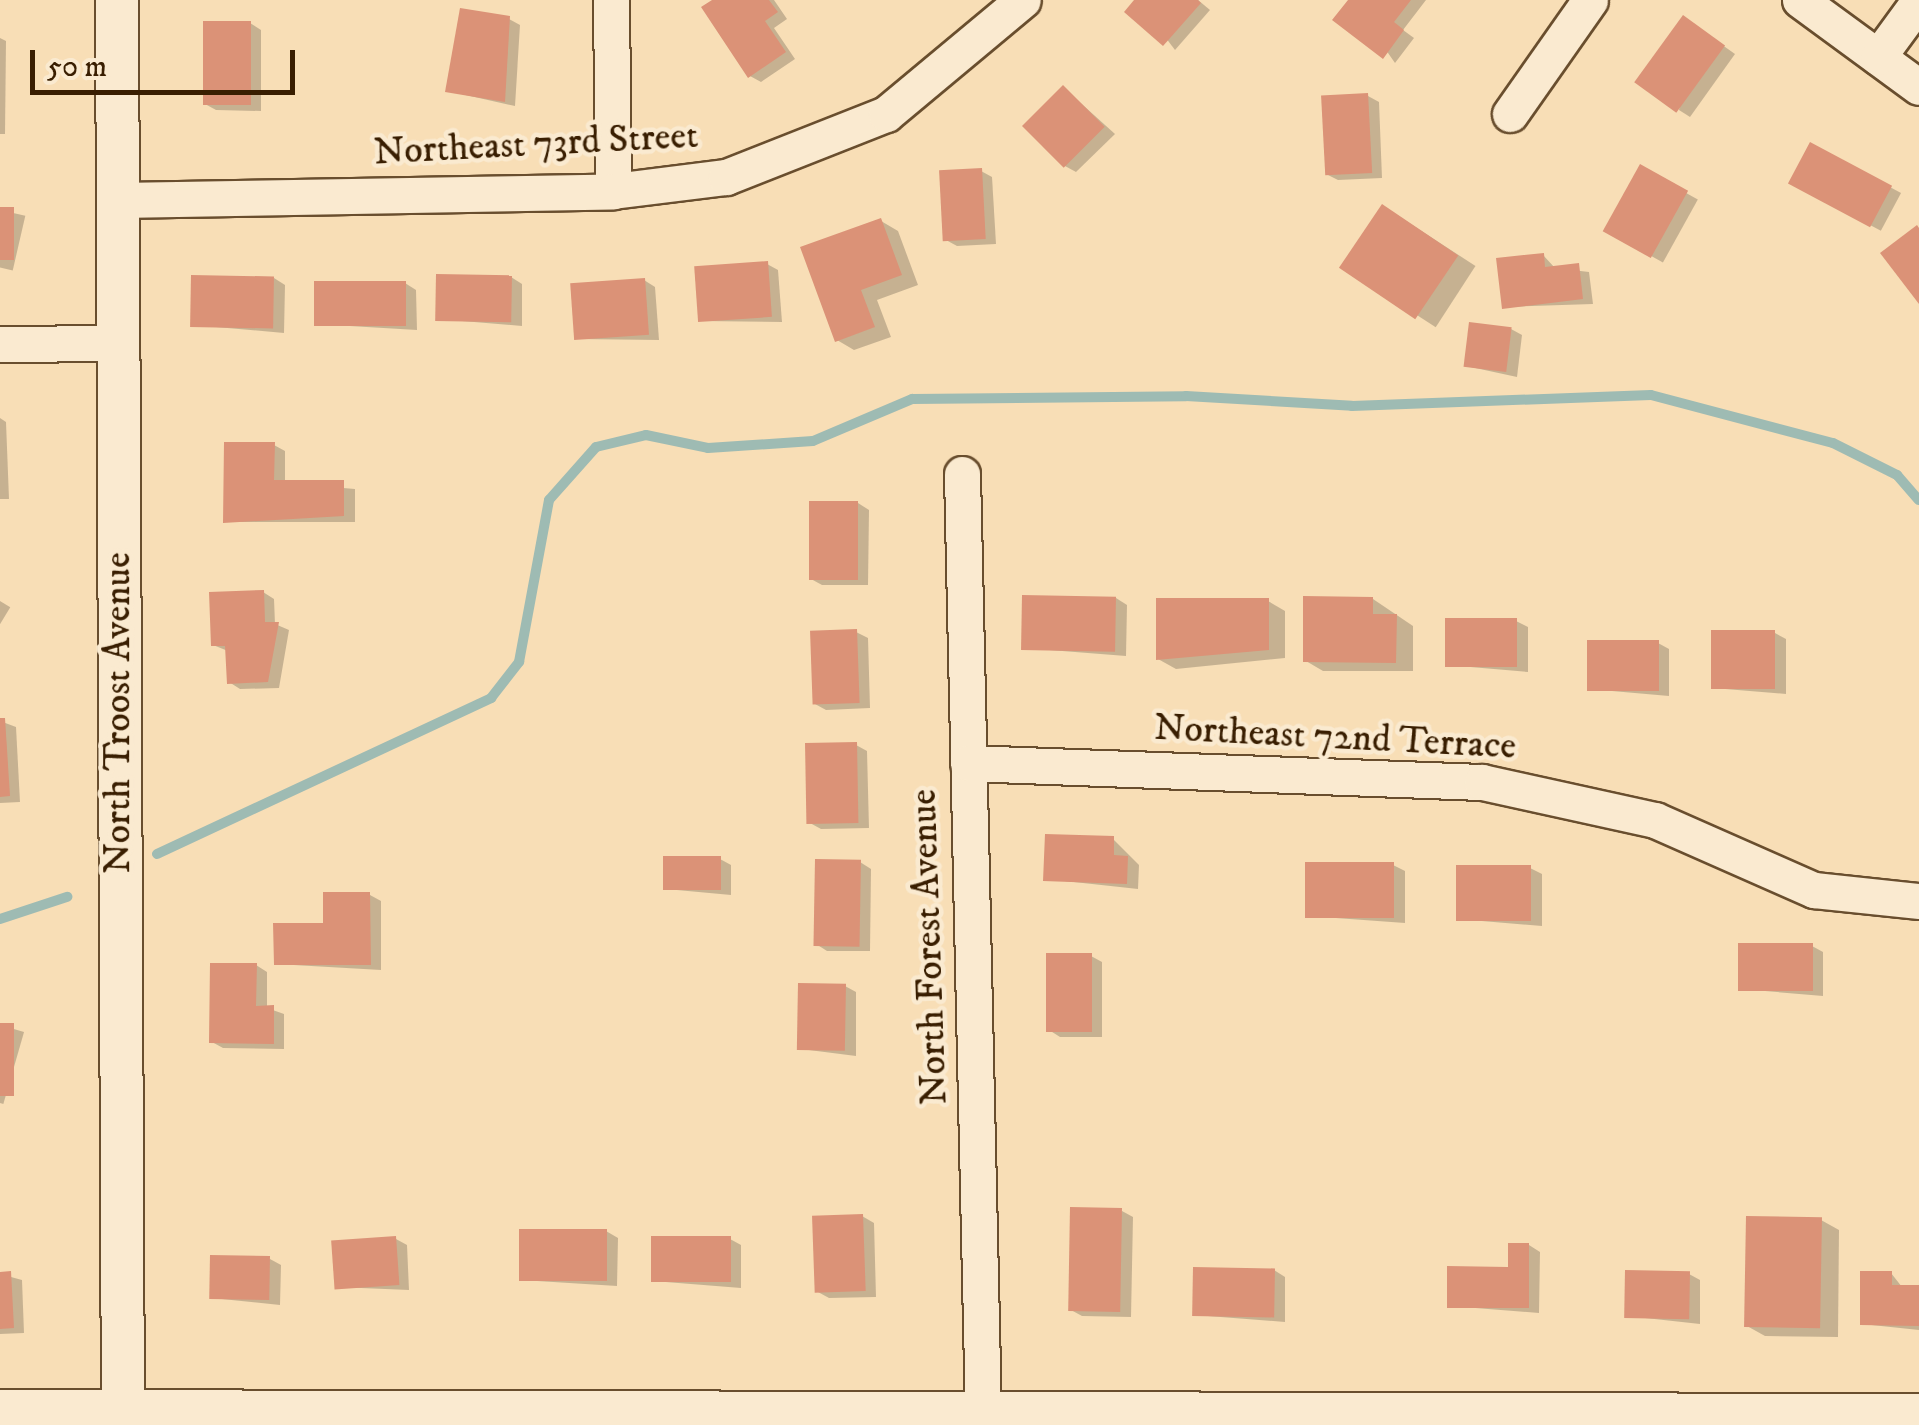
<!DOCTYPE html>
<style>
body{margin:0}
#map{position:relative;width:1919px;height:1425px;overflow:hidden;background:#f8deb6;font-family:"IM FELL DW Pica",serif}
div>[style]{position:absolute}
.shadow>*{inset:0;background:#0003;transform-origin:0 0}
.stream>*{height:10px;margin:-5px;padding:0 5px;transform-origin:5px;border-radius:5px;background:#9ebbb3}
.building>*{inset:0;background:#db9277;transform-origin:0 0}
.roads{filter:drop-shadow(2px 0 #694e2e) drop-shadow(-2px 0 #694e2e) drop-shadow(0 2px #694e2e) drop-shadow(0 -2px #694e2e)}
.minor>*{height:35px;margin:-17.5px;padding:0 17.5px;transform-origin:17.5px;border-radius:17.5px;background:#faead0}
.tertiary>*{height:42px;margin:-21px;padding:0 21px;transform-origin:21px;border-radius:21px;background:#faead0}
.secondary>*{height:50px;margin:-25px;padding:0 25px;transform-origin:25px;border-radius:25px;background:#faead0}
span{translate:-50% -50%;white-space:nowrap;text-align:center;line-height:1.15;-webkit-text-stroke:9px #faead0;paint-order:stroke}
.street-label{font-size:38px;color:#391e01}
.scale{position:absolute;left:30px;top:50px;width:265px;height:45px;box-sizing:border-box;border:5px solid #391e01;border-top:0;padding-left:12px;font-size:30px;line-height:35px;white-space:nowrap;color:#391e01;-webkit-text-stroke:8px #faead0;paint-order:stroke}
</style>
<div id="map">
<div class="shadow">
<i style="clip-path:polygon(717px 0,774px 0,787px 19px,774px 28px,795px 59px,761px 82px,750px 76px)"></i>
<i style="clip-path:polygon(1137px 0,1198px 0,1210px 10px,1175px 50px)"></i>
<i style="clip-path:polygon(1351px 0,1426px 0,1403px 30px,1414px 38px,1395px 63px)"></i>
<i style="clip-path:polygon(509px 19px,520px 25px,515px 106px,448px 91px)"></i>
<i style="clip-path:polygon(250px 23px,261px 30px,261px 111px,216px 110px,205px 104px)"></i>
<i style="clip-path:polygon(1694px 25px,1735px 54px,1690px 117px,1679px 110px)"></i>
<i style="clip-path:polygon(0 38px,6px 41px,5px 134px,0 134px)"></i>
<i style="clip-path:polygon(1064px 88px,1115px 134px,1076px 172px,1065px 166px)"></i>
<i style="clip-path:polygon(1368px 96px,1379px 102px,1382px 178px,1338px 180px,1326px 174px)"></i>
<i style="left:1811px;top:145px;width:102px;height:43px;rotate:28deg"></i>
<i style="left:1641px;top:168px;width:65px;height:72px;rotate:29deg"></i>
<i style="clip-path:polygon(981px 171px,992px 177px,996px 244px,957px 246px,946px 240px)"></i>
<i style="left:0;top:210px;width:26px;height:56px;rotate:13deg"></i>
<i style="left:1400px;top:217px;width:90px;height:73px;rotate:33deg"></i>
<i style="clip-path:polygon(881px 221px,898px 231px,918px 285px,877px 300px,891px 337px,854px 350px,837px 340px)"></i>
<i style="clip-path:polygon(1543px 255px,1555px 268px,1589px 272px,1593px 304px,1504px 307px)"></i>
<i style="clip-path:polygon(767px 264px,778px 270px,782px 322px,700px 321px)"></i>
<i style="clip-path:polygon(511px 277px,522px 284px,522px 326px,438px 319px)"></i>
<i style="clip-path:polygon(274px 278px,285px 285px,284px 333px,193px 325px)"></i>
<i style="clip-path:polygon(644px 280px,655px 287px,659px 340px,577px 339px)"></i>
<i style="clip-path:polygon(405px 283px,416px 290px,417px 330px,316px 324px)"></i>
<i style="clip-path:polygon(1511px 329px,1522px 335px,1517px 377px,1466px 366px)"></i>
<i style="clip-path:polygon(0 418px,6px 422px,9px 499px,0 499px)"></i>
<i style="clip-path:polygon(274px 445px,285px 451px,285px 483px,355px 489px,355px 522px,226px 522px)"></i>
<i style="clip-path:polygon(858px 503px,869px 510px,868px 585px,822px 585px,811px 579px)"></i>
<i style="clip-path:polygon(263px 592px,274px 599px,275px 624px,289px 630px,279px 688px,240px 689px,229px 682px,228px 651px,213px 645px)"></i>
<i style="clip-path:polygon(1116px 598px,1127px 605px,1126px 656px,1024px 648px)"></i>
<i style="clip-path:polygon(1373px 599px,1413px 626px,1413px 671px,1323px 671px,1306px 661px)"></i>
<i style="left:0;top:601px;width:12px;height:65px;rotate:31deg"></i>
<i style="clip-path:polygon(1268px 601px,1285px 611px,1285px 658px,1176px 669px,1158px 659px)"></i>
<i style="clip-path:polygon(1516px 621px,1528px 627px,1528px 672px,1447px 665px)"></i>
<i style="clip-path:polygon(856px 632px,868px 638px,870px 708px,826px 710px,815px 704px)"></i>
<i style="clip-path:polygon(1775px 633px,1786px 639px,1786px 694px,1713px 688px)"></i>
<i style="clip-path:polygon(1658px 643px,1669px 649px,1669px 696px,1589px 689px)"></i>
<i style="clip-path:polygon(0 721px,16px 727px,20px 802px,0 803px)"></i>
<i style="clip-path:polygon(856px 745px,867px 751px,869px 828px,821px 829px,810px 823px)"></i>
<i style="clip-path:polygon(1113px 839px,1139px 865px,1138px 889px,1046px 879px)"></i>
<i style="clip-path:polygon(720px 859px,731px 865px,731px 895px,666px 889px)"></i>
<i style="clip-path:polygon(860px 862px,871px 869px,870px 951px,827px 951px,816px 944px)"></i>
<i style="clip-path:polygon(1393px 865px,1405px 871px,1405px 923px,1308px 916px)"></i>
<i style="clip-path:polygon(1530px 868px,1542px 874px,1542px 926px,1458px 919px)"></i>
<i style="clip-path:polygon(370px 895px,381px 901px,381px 970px,276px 964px)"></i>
<i style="clip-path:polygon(1812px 946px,1823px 952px,1823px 996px,1741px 989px)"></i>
<i style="clip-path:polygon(1091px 956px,1102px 962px,1102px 1037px,1060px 1037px,1049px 1030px)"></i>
<i style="clip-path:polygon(256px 965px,267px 972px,267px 1008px,284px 1014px,284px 1049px,223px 1048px,212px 1042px)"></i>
<i style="clip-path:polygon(845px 986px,856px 992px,856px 1056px,801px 1049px)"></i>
<i style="left:0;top:1025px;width:25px;height:75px;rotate:16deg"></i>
<i style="clip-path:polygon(1122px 1211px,1133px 1217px,1131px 1317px,1082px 1316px,1071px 1310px)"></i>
<i style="clip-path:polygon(862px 1216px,874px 1223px,876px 1297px,829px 1298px,818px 1292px)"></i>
<i style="clip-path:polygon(1821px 1220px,1839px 1230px,1838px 1337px,1765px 1336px,1747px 1326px)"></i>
<i style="clip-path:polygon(606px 1231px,618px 1238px,617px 1286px,521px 1280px)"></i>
<i style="clip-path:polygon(396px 1239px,407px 1245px,409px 1290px,337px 1287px)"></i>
<i style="clip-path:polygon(730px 1239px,741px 1245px,741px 1288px,653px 1281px)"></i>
<i style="clip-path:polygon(1529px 1245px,1540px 1252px,1539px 1313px,1450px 1306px,1511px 1269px)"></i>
<i style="clip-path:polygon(270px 1259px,281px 1265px,280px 1305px,212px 1298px)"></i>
<i style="clip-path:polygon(1274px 1270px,1285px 1277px,1285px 1322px,1195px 1315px)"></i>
<i style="clip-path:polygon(1891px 1273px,1902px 1287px,1919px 1287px,1919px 1330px,1862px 1324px)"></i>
<i style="clip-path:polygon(0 1274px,22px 1280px,24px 1333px,0 1334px)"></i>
<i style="clip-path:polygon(1689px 1274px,1700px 1280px,1700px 1324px,1627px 1316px)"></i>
</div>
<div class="stream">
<i style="left:157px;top:854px;width:369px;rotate:-25deg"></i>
<i style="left:491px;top:698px;width:46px;rotate:-52.1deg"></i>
<i style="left:519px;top:662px;width:165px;rotate:-79.5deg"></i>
<i style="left:549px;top:500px;width:71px;rotate:-48.4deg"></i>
<i style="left:596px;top:447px;width:51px;rotate:-13.5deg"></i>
<i style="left:646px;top:435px;width:63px;rotate:11.8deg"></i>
<i style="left:708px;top:448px;width:105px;rotate:-3.8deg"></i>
<i style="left:813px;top:441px;width:108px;rotate:-23deg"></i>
<i style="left:912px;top:399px;width:274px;rotate:-0.6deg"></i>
<i style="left:1186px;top:396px;width:166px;rotate:3.4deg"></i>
<i style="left:1352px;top:406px;width:299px;rotate:-2.1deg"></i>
<i style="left:1651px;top:395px;width:188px;rotate:14.8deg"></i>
<i style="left:1833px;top:443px;width:72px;rotate:26.6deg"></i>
<i style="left:1897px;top:475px;width:33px;rotate:49deg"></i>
<i style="left:0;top:919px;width:71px;rotate:-18.2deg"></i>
</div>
<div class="building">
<i style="clip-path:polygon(712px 0,769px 0,778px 12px,765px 21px,786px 52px,748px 78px,701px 7px)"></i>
<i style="clip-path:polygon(1134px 0,1198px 0,1201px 3px,1163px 46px,1124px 12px)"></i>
<i style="clip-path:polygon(1348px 0,1411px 0,1394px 22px,1404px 30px,1383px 59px,1332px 20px)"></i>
<i style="clip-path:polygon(460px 8px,510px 16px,505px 102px,445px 92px)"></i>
<i style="left:1683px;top:15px;width:52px;height:83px;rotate:36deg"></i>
<i style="left:203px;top:21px;width:48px;height:84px"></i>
<i style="left:1063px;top:85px;width:59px;height:58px;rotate:45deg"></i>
<i style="left:1368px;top:93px;width:80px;height:47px;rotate:87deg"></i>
<i style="left:1810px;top:142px;width:93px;height:47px;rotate:28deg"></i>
<i style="left:1640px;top:164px;width:55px;height:77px;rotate:29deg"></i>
<i style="left:982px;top:168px;width:71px;height:43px;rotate:87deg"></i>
<i style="left:1382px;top:204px;width:92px;height:77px;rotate:34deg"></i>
<i style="left:0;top:207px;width:14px;height:53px"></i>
<i style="clip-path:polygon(881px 218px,902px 275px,861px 290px,875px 327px,835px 342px,800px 247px)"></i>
<i style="clip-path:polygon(1917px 225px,1919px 228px,1919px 304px,1880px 253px)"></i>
<i style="clip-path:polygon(1544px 253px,1545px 267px,1579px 263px,1583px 299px,1502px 309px,1496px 258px)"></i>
<i style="left:768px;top:261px;width:56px;height:74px;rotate:86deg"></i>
<i style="left:436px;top:274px;width:76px;height:47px;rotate:1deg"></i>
<i style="left:191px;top:275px;width:83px;height:52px;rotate:1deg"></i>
<i style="left:645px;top:278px;width:57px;height:75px;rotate:86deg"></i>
<i style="left:314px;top:281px;width:92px;height:45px"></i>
<i style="left:1469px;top:322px;width:43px;height:45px;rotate:7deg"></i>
<i style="clip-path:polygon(224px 442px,275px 442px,274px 480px,344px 480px,344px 516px,223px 523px)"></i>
<i style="left:809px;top:501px;width:49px;height:79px"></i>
<i style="clip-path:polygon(264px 590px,265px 622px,279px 622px,268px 682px,227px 684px,225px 646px,211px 646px,209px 592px)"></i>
<i style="left:1022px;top:595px;width:94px;height:55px;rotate:1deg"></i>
<i style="clip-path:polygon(1303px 596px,1373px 597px,1373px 614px,1397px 614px,1396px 663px,1303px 662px)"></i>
<i style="clip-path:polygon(1156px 598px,1269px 598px,1269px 650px,1156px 660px)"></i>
<i style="left:1445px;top:618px;width:72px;height:49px"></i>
<i style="left:857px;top:629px;width:74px;height:47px;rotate:88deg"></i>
<i style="left:1711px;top:630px;width:64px;height:59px"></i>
<i style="left:1659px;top:640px;width:51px;height:72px;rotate:90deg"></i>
<i style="clip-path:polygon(0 718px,5px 718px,10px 796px,0 797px)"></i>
<i style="left:857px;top:742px;width:81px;height:52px;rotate:89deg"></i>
<i style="clip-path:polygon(1045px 834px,1114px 836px,1114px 855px,1128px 856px,1127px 884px,1043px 881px)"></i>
<i style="left:721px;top:856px;width:34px;height:58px;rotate:90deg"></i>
<i style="left:815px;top:859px;width:46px;height:87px;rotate:1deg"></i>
<i style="left:1305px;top:862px;width:89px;height:56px"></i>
<i style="left:1456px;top:865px;width:75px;height:56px"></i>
<i style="clip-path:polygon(323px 892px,370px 892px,371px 965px,274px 965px,273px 923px,323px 923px)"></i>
<i style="left:1738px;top:943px;width:75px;height:48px"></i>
<i style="left:1046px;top:953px;width:46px;height:79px"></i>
<i style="clip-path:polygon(210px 963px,257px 963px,256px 1006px,274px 1005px,274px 1044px,209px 1043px)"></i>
<i style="left:798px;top:983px;width:48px;height:67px;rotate:1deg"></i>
<i style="left:0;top:1023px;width:14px;height:73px"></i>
<i style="left:1070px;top:1207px;width:52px;height:104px;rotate:1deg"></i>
<i style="left:863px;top:1214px;width:77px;height:51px;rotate:88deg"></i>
<i style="left:1746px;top:1216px;width:76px;height:111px;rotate:1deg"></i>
<i style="left:519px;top:1229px;width:88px;height:52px"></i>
<i style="left:396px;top:1236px;width:49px;height:65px;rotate:86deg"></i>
<i style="left:651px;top:1236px;width:80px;height:46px"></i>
<i style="clip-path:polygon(1508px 1243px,1529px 1243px,1529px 1308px,1447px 1308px,1447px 1266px,1508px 1267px)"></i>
<i style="left:210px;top:1255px;width:60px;height:44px;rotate:1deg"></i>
<i style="left:1193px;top:1267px;width:82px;height:49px;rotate:1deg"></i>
<i style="left:1625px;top:1270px;width:65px;height:48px;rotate:1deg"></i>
<i style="clip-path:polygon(11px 1271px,14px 1328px,0 1329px,0 1272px)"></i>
<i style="clip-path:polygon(1860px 1271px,1892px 1271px,1892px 1285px,1919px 1285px,1919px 1326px,1860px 1325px)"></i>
</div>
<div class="roads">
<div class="minor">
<i style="left:611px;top:0;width:191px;rotate:89.4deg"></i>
<i style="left:1800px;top:0;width:147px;rotate:36.2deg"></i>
<i style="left:1878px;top:57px;width:69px;rotate:-53.8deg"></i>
<i style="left:1510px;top:114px;width:139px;rotate:-54.9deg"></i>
<i style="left:119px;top:200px;width:494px;rotate:-1deg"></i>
<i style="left:613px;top:191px;width:114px;rotate:-7.1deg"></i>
<i style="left:726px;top:177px;width:172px;rotate:-21.5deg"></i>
<i style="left:886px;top:114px;width:178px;rotate:-39.8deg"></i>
<i style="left:0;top:344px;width:120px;rotate:-0.5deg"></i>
<i style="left:962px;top:474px;width:942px;rotate:88.72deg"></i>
<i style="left:968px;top:763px;width:514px;rotate:2.12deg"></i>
<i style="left:1482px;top:782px;width:177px;rotate:12.4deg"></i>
<i style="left:1655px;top:820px;width:174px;rotate:23.8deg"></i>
<i style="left:1814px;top:890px;width:106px;rotate:6deg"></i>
</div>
<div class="tertiary">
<i style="left:117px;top:0;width:1425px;rotate:89.76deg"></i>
</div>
<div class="secondary">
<i style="left:0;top:1415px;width:1919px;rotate:0.12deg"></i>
</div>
</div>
<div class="street-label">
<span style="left:536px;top:145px;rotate:-3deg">Northeast 73rd Street</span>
<span style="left:119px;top:713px;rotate:-90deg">North Troost Avenue</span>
<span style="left:1335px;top:738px;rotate:3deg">Northeast 72nd Terrace</span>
<span style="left:930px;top:947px;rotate:-92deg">North Forest Avenue</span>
</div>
<div class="scale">50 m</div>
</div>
